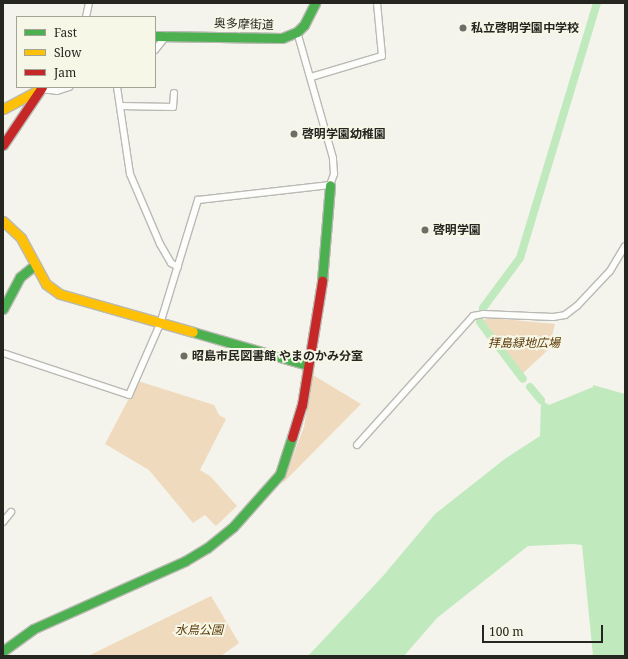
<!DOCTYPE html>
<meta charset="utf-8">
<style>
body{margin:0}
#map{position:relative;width:628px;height:659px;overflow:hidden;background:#f4f4ec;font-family:"Noto Serif","Noto Sans JP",serif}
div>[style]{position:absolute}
.green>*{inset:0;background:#f0dabd}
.water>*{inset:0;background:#c0eabe}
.canal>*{height:8px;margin:-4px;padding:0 4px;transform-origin:4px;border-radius:4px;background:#c0eabe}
.roads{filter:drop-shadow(1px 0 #babab4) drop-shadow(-1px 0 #babab4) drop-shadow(0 1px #babab4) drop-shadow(0 -1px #babab4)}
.street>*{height:6px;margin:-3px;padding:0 3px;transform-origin:3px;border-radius:3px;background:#fdfdfc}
.fast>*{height:9px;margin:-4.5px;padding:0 4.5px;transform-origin:4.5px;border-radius:4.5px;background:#4caf50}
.slow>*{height:9px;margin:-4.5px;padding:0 4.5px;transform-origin:4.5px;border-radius:4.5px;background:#ffc107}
.jam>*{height:9px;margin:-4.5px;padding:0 4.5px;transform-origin:4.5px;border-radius:4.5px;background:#c62828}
.dots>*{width:11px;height:11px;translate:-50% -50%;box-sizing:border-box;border:2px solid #f7f7e8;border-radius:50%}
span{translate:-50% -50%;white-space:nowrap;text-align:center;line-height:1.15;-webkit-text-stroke:4px #f7f7e8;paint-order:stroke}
.street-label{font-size:12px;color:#262621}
.poi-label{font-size:12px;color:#262621;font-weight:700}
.left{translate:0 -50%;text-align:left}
.park-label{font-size:12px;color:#5b3905;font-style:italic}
.frame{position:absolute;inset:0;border:4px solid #262621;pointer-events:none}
.legend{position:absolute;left:16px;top:16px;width:140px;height:72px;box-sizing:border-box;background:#f7f7e8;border:1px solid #a3a398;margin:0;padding:5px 7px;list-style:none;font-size:12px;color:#262621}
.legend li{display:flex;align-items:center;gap:8px;height:20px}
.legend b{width:20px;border:1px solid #a3a398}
.scale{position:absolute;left:482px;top:625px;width:121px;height:18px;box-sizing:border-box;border:2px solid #262621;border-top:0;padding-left:5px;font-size:12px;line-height:14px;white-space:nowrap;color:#262621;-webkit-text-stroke:3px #f7f7e8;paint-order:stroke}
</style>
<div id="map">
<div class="green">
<i style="clip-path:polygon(493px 318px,555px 324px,549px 349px,522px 374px,482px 320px)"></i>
<i style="clip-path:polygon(313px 375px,361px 404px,282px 484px,304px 427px)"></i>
<i style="clip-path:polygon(138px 381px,214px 405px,219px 415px,226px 419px,200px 470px,210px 476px,237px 506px,216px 526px,205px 515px,193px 523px,149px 470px,105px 444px)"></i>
<i style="clip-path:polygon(211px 596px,239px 643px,221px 656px,88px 656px)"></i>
</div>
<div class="water">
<i style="clip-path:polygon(593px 385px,625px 394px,625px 656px,593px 656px,582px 545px,573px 544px,528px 546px,437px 618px,404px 656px,308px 656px,383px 576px,435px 514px,506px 458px,540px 436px,541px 400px,549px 405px,593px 387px)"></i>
</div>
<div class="canal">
<i style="left:483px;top:308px;width:62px;rotate:-53.5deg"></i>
<i style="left:520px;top:258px;width:266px;rotate:-73.2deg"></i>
<i style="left:480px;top:322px;width:71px;rotate:53deg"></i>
<i style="left:530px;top:387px;width:17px;rotate:50deg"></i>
</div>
<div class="roads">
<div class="street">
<i style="left:86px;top:17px;width:14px;rotate:-78deg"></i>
<i style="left:155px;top:50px;width:19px;rotate:-51deg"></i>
<i style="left:311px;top:77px;width:74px;rotate:-16.5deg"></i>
<i style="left:382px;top:56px;width:53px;rotate:-95.4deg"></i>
<i style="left:117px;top:87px;width:88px;rotate:81.5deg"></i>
<i style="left:130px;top:174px;width:76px;rotate:66.8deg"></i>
<i style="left:160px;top:244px;width:22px;rotate:60deg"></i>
<i style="left:171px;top:263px;width:8px;rotate:30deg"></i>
<i style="left:39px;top:89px;width:18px;rotate:6deg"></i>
<i style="left:57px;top:91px;width:13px;rotate:-18deg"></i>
<i style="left:120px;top:106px;width:53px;rotate:1.1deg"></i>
<i style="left:173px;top:107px;width:14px;rotate:-86deg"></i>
<i style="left:3px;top:353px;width:133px;rotate:18.4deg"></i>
<i style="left:129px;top:395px;width:77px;rotate:-66.4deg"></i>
<i style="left:160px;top:324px;width:130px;rotate:-73deg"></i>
<i style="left:198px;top:200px;width:133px;rotate:-6.5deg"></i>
<i style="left:330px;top:185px;width:12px;rotate:-70deg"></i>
<i style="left:334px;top:174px;width:16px;rotate:-94deg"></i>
<i style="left:333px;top:158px;width:131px;rotate:-105.9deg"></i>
<i style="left:357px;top:445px;width:173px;rotate:-48deg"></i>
<i style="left:473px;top:316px;width:10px;rotate:-11deg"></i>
<i style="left:483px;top:314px;width:70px;rotate:2.5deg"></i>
<i style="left:553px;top:317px;width:12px;rotate:-9deg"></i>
<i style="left:565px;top:315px;width:15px;rotate:-37deg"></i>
<i style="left:577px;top:306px;width:48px;rotate:-46.7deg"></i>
<i style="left:610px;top:271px;width:29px;rotate:-59deg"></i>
<i style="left:3px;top:522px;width:13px;rotate:-51deg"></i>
</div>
<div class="fast">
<i style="left:155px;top:36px;width:127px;rotate:0.9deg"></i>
<i style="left:282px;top:38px;width:16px;rotate:-22deg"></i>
<i style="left:297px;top:32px;width:10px;rotate:-45deg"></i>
<i style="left:304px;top:25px;width:25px;rotate:-63deg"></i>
<i style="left:322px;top:281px;width:96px;rotate:-85.2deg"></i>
<i style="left:3px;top:309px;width:36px;rotate:-62deg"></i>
<i style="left:20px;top:277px;width:19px;rotate:-39deg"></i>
<i style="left:193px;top:332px;width:119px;rotate:16.1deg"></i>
<i style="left:3px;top:651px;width:37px;rotate:-36deg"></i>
<i style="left:33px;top:629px;width:167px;rotate:-24.1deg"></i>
<i style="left:185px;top:561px;width:26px;rotate:-31deg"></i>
<i style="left:207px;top:548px;width:33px;rotate:-39deg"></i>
<i style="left:233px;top:527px;width:71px;rotate:-48.4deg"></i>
<i style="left:280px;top:474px;width:39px;rotate:-72deg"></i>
</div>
<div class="slow">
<i style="left:3px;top:109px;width:40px;rotate:-28deg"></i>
<i style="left:3px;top:221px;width:25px;rotate:43deg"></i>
<i style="left:21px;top:238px;width:52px;rotate:61.5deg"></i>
<i style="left:46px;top:284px;width:17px;rotate:36deg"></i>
<i style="left:60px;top:294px;width:138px;rotate:15.9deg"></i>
</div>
<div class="jam">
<i style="left:3px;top:145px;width:70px;rotate:-56.1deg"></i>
<i style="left:292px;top:437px;width:34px;rotate:-73deg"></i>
<i style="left:302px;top:405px;width:126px;rotate:-80.8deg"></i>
</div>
</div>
<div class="dots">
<i style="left:463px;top:28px;background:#6e6e68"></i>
<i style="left:294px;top:134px;background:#6e6e68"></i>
<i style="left:425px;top:230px;background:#6e6e68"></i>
<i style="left:184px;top:356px;background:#6e6e68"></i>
</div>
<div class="street-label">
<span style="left:244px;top:24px;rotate:2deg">奥多摩街道</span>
</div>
<div class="poi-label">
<span class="left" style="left:471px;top:28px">私立啓明学園中学校</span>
<span class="left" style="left:302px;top:134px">啓明学園幼稚園</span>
<span class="left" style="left:433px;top:230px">啓明学園</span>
<span class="left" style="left:192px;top:356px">昭島市民図書館 やまのかみ分室</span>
</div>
<div class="park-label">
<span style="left:524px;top:343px">拝島緑地広場</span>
<span style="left:199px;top:630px">水鳥公園</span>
</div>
<div class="frame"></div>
<ul class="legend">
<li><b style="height:5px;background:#4caf50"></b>Fast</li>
<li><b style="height:5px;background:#ffc107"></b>Slow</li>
<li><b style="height:5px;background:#c62828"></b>Jam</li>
</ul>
<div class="scale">100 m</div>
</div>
